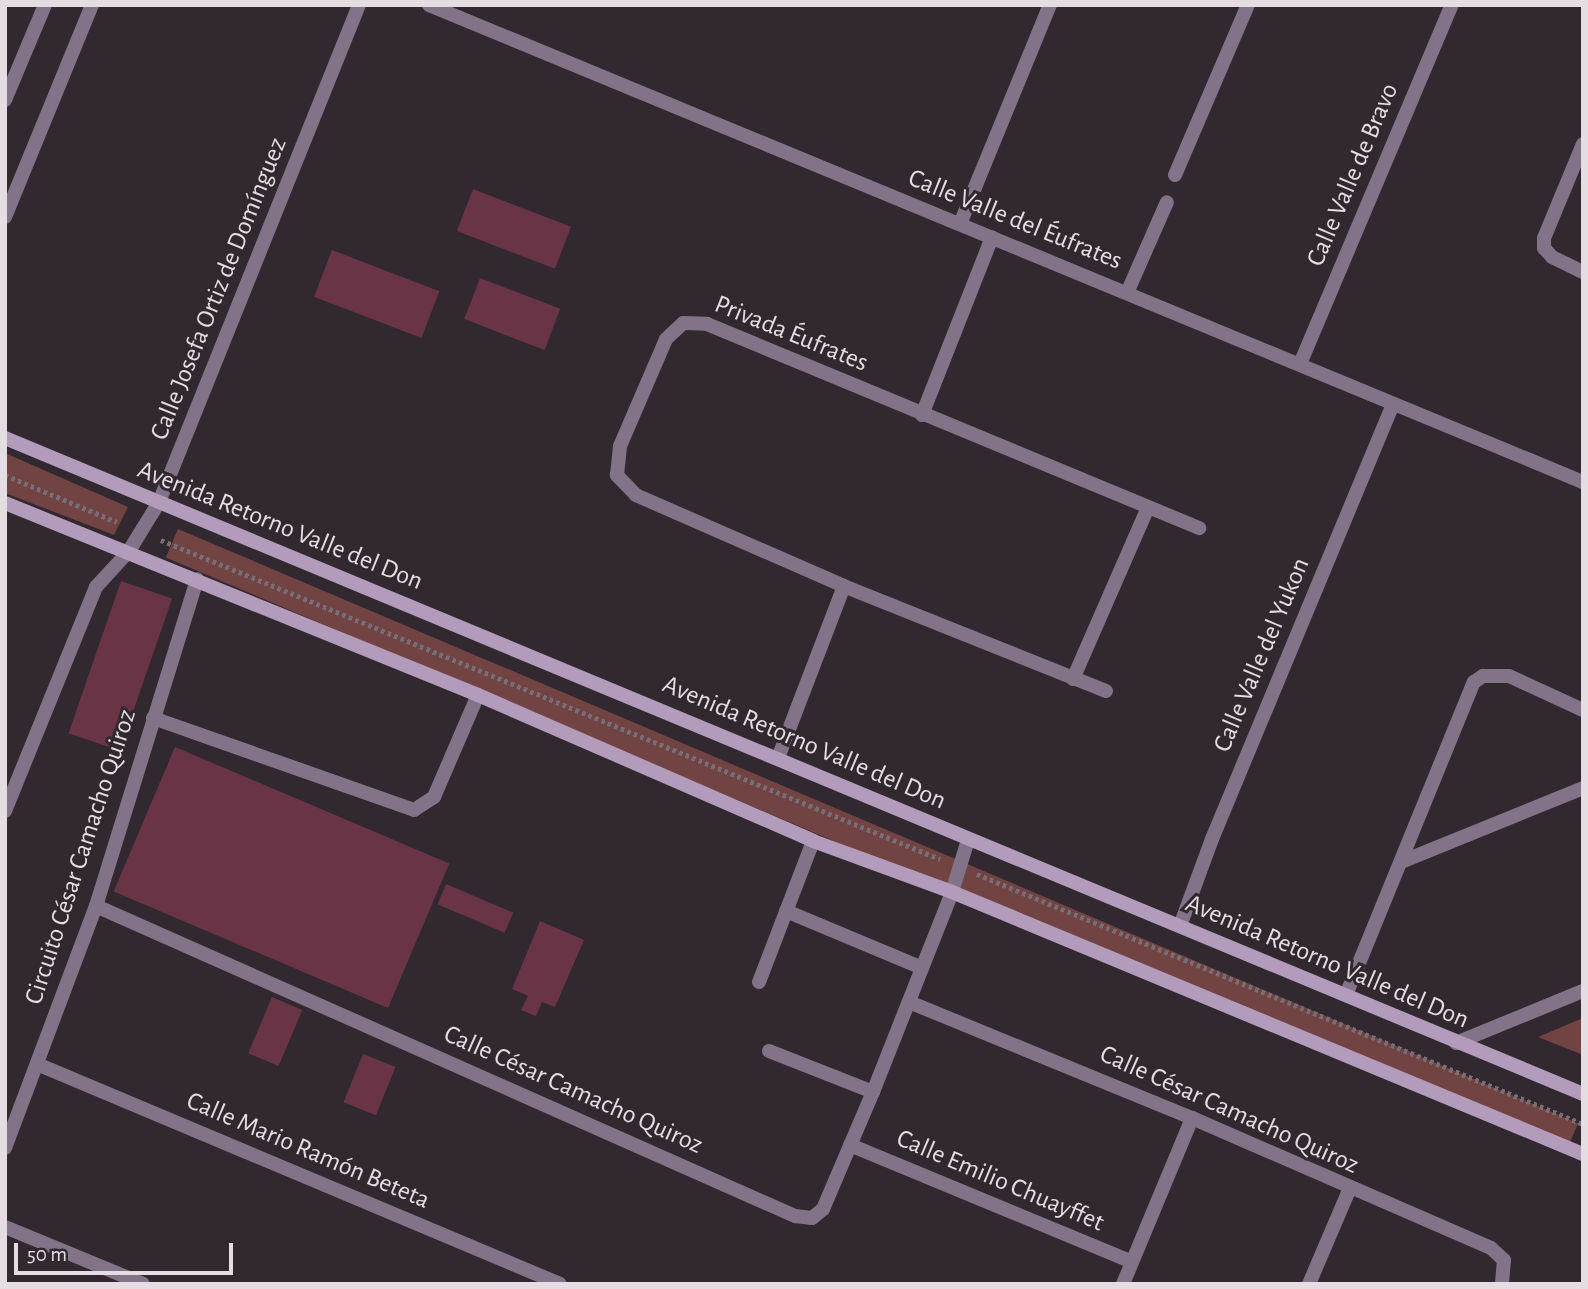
<!DOCTYPE html>
<meta charset="utf-8">
<style>
body{margin:0}
#map{position:relative;width:1588px;height:1289px;overflow:hidden;background:#32282f;font-family:"Alegreya Sans",sans-serif}
div>[style]{position:absolute}
.green>*{inset:0;background:#714343;transform-origin:0 0}
.building>*{inset:0;background:#693446;transform-origin:0 0}
.path>*{height:4.5px;margin-top:-2.25px;transform-origin:0;background:repeating-linear-gradient(90deg,#786f76 0 3.5px,transparent 0 7px)}
.lane>*{height:14px;margin:-7px;padding:0 7px;transform-origin:7px;border-radius:7px;background:#827388}
.street>*{height:14px;margin:-7px;padding:0 7px;transform-origin:7px;border-radius:7px;background:#827388}
.secondary>*{height:14px;margin:-7px;padding:0 7px;transform-origin:7px;border-radius:7px;background:#b39bbc}
span{translate:-50% -50%;white-space:nowrap;text-align:center;line-height:1.15;-webkit-text-stroke:6px #32282f;paint-order:stroke}
.street-label{font-size:26px;color:#e4dde2}
.frame{position:absolute;inset:0;border:7px solid #e4dde2;pointer-events:none}
.scale{position:absolute;left:14px;top:1243px;width:219px;height:32px;box-sizing:border-box;border:4px solid #e4dde2;border-top:0;padding-left:9px;font-size:21px;line-height:24px;white-space:nowrap;color:#e4dde2;-webkit-text-stroke:5px #32282f;paint-order:stroke}
</style>
<div id="map">
<div class="green">
<i style="clip-path:polygon(5px 453px,128px 507px,114px 535px,5px 493px)"></i>
<i style="left:178px;top:529px;width:1521px;height:31px;rotate:23deg"></i>
<i style="clip-path:polygon(1583px 1018px,1583px 1055px,1538px 1037px)"></i>
</div>
<div class="building">
<i style="left:473px;top:189px;width:105px;height:45px;rotate:21deg"></i>
<i style="left:332px;top:250px;width:115px;height:50px;rotate:21deg"></i>
<i style="left:480px;top:278px;width:86px;height:44px;rotate:21deg"></i>
<i style="left:121px;top:581px;width:54px;height:161px;rotate:19deg"></i>
<i style="left:175px;top:747px;width:298px;height:157px;rotate:23deg"></i>
<i style="left:446px;top:884px;width:73px;height:22px;rotate:23deg"></i>
<i style="clip-path:polygon(540px 921px,584px 940px,555px 1007px,542px 1002px,536px 1016px,521px 1010px,528px 996px,512px 989px)"></i>
<i style="left:272px;top:997px;width:33px;height:61px;rotate:23deg"></i>
<i style="left:363px;top:1054px;width:35px;height:52px;rotate:22deg"></i>
</div>
<div class="path">
<i style="left:5px;top:475px;width:121px;rotate:22.8deg"></i>
<i style="left:161px;top:540px;width:842px;rotate:22.27deg"></i>
<i style="left:977px;top:874px;width:656px;rotate:22.42deg"></i>
</div>
<div class="lane">
<i style="left:153px;top:718px;width:277px;rotate:19.4deg"></i>
<i style="left:414px;top:810px;width:24px;rotate:-33deg"></i>
<i style="left:434px;top:797px;width:111px;rotate:-66.7deg"></i>
<i style="left:786px;top:911px;width:147px;rotate:22.7deg"></i>
<i style="left:759px;top:982px;width:151px;rotate:-69deg"></i>
<i style="left:769px;top:1051px;width:112px;rotate:21.5deg"></i>
</div>
<div class="street">
<i style="left:429px;top:5px;width:1249px;rotate:22.46deg"></i>
<i style="left:5px;top:100px;width:103px;rotate:-67.2deg"></i>
<i style="left:1583px;top:144px;width:102px;rotate:112.5deg"></i>
<i style="left:1544px;top:238px;width:10px;rotate:90deg"></i>
<i style="left:1544px;top:248px;width:12px;rotate:48deg"></i>
<i style="left:1552px;top:257px;width:34px;rotate:26deg"></i>
<i style="left:1175px;top:175px;width:185px;rotate:-66.8deg"></i>
<i style="left:5px;top:217px;width:229px;rotate:-67.7deg"></i>
<i style="left:960px;top:224px;width:237px;rotate:-67.7deg"></i>
<i style="left:1127px;top:293px;width:99px;rotate:-66.3deg"></i>
<i style="left:1300px;top:364px;width:390px;rotate:-67.1deg"></i>
<i style="left:922px;top:415px;width:191px;rotate:-68.5deg"></i>
<i style="left:1073px;top:679px;width:184px;rotate:-66.4deg"></i>
<i style="left:1106px;top:691px;width:282px;rotate:-158.2deg"></i>
<i style="left:844px;top:586px;width:227px;rotate:-156.4deg"></i>
<i style="left:636px;top:495px;width:28px;rotate:-134deg"></i>
<i style="left:617px;top:475px;width:29px;rotate:-84deg"></i>
<i style="left:620px;top:446px;width:116px;rotate:-66.7deg"></i>
<i style="left:666px;top:339px;width:23px;rotate:-43deg"></i>
<i style="left:683px;top:323px;width:24px;rotate:2deg"></i>
<i style="left:707px;top:324px;width:533px;rotate:22.52deg"></i>
<i style="left:778px;top:758px;width:184px;rotate:-69deg"></i>
<i style="left:5px;top:811px;width:242px;rotate:-67.9deg"></i>
<i style="left:96px;top:587px;width:49px;rotate:-47.5deg"></i>
<i style="left:129px;top:551px;width:57px;rotate:-58.5deg"></i>
<i style="left:159px;top:502px;width:536px;rotate:-68.08deg"></i>
<i style="left:1401px;top:862px;width:196px;rotate:-22.1deg"></i>
<i style="left:96px;top:906px;width:765px;rotate:23.92deg"></i>
<i style="left:795px;top:1216px;width:17px;rotate:7deg"></i>
<i style="left:812px;top:1218px;width:14px;rotate:-39deg"></i>
<i style="left:823px;top:1209px;width:127px;rotate:-66.9deg"></i>
<i style="left:873px;top:1092px;width:215px;rotate:-68.4deg"></i>
<i style="left:952px;top:892px;width:54px;rotate:-72.9deg"></i>
<i style="left:1180px;top:926px;width:93px;rotate:-69.8deg"></i>
<i style="left:1212px;top:839px;width:470px;rotate:-67.4deg"></i>
<i style="left:1346px;top:995px;width:338px;rotate:-67.8deg"></i>
<i style="left:1474px;top:682px;width:11px;rotate:-34deg"></i>
<i style="left:1483px;top:676px;width:26px"></i>
<i style="left:1509px;top:676px;width:81px;rotate:24.7deg"></i>
<i style="left:909px;top:1002px;width:306px;rotate:22.3deg"></i>
<i style="left:1192px;top:1118px;width:326px;rotate:23.5deg"></i>
<i style="left:1491px;top:1248px;width:18px;rotate:43deg"></i>
<i style="left:1504px;top:1260px;width:24px;rotate:95deg"></i>
<i style="left:1456px;top:1043px;width:137px;rotate:-22.3deg"></i>
<i style="left:37px;top:1064px;width:567px;rotate:22.81deg"></i>
<i style="left:850px;top:1145px;width:305px;rotate:22.5deg"></i>
<i style="left:5px;top:1148px;width:259px;rotate:-69.4deg"></i>
<i style="left:96px;top:906px;width:342px;rotate:-72.8deg"></i>
<i style="left:5px;top:1227px;width:149px;rotate:22.4deg"></i>
<i style="left:1123px;top:1284px;width:180px;rotate:-67.4deg"></i>
<i style="left:1309px;top:1284px;width:102px;rotate:-66.9deg"></i>
</div>
<div class="secondary">
<i style="left:5px;top:438px;width:1709px;rotate:22.57deg"></i>
<i style="left:5px;top:503px;width:510px;rotate:22.09deg"></i>
<i style="left:478px;top:695px;width:365px;rotate:23.5deg"></i>
<i style="left:813px;top:841px;width:148px;rotate:20.1deg"></i>
<i style="left:952px;top:892px;width:683px;rotate:22.55deg"></i>
</div>
<div class="street-label">
<span style="left:1353px;top:175px;rotate:-67deg">Calle Valle de Bravo</span>
<span style="left:1015px;top:220px;rotate:22deg">Calle Valle del Éufrates</span>
<span style="left:219px;top:289px;rotate:-68deg">Calle Josefa Ortiz de Domínguez</span>
<span style="left:791px;top:334px;rotate:22deg">Privada Éufrates</span>
<span style="left:280px;top:526px;rotate:22deg">Avenida Retorno Valle del Don</span>
<span style="left:1262px;top:655px;rotate:-67deg">Calle Valle del Yukon</span>
<span style="left:804px;top:743px;rotate:23deg">Avenida Retorno Valle del Don</span>
<span style="left:81px;top:857px;rotate:-72deg">Circuito César Camacho Quiroz</span>
<span style="left:1327px;top:962px;rotate:23deg">Avenida Retorno Valle del Don</span>
<span style="left:573px;top:1090px;rotate:24deg">Calle César Camacho Quiroz</span>
<span style="left:1229px;top:1110px;rotate:24deg">Calle César Camacho Quiroz</span>
<span style="left:308px;top:1151px;rotate:23deg">Calle Mario Ramón Beteta</span>
<span style="left:1000px;top:1181px;rotate:23deg">Calle Emilio Chuayffet</span>
</div>
<div class="frame"></div>
<div class="scale">50 m</div>
</div>
